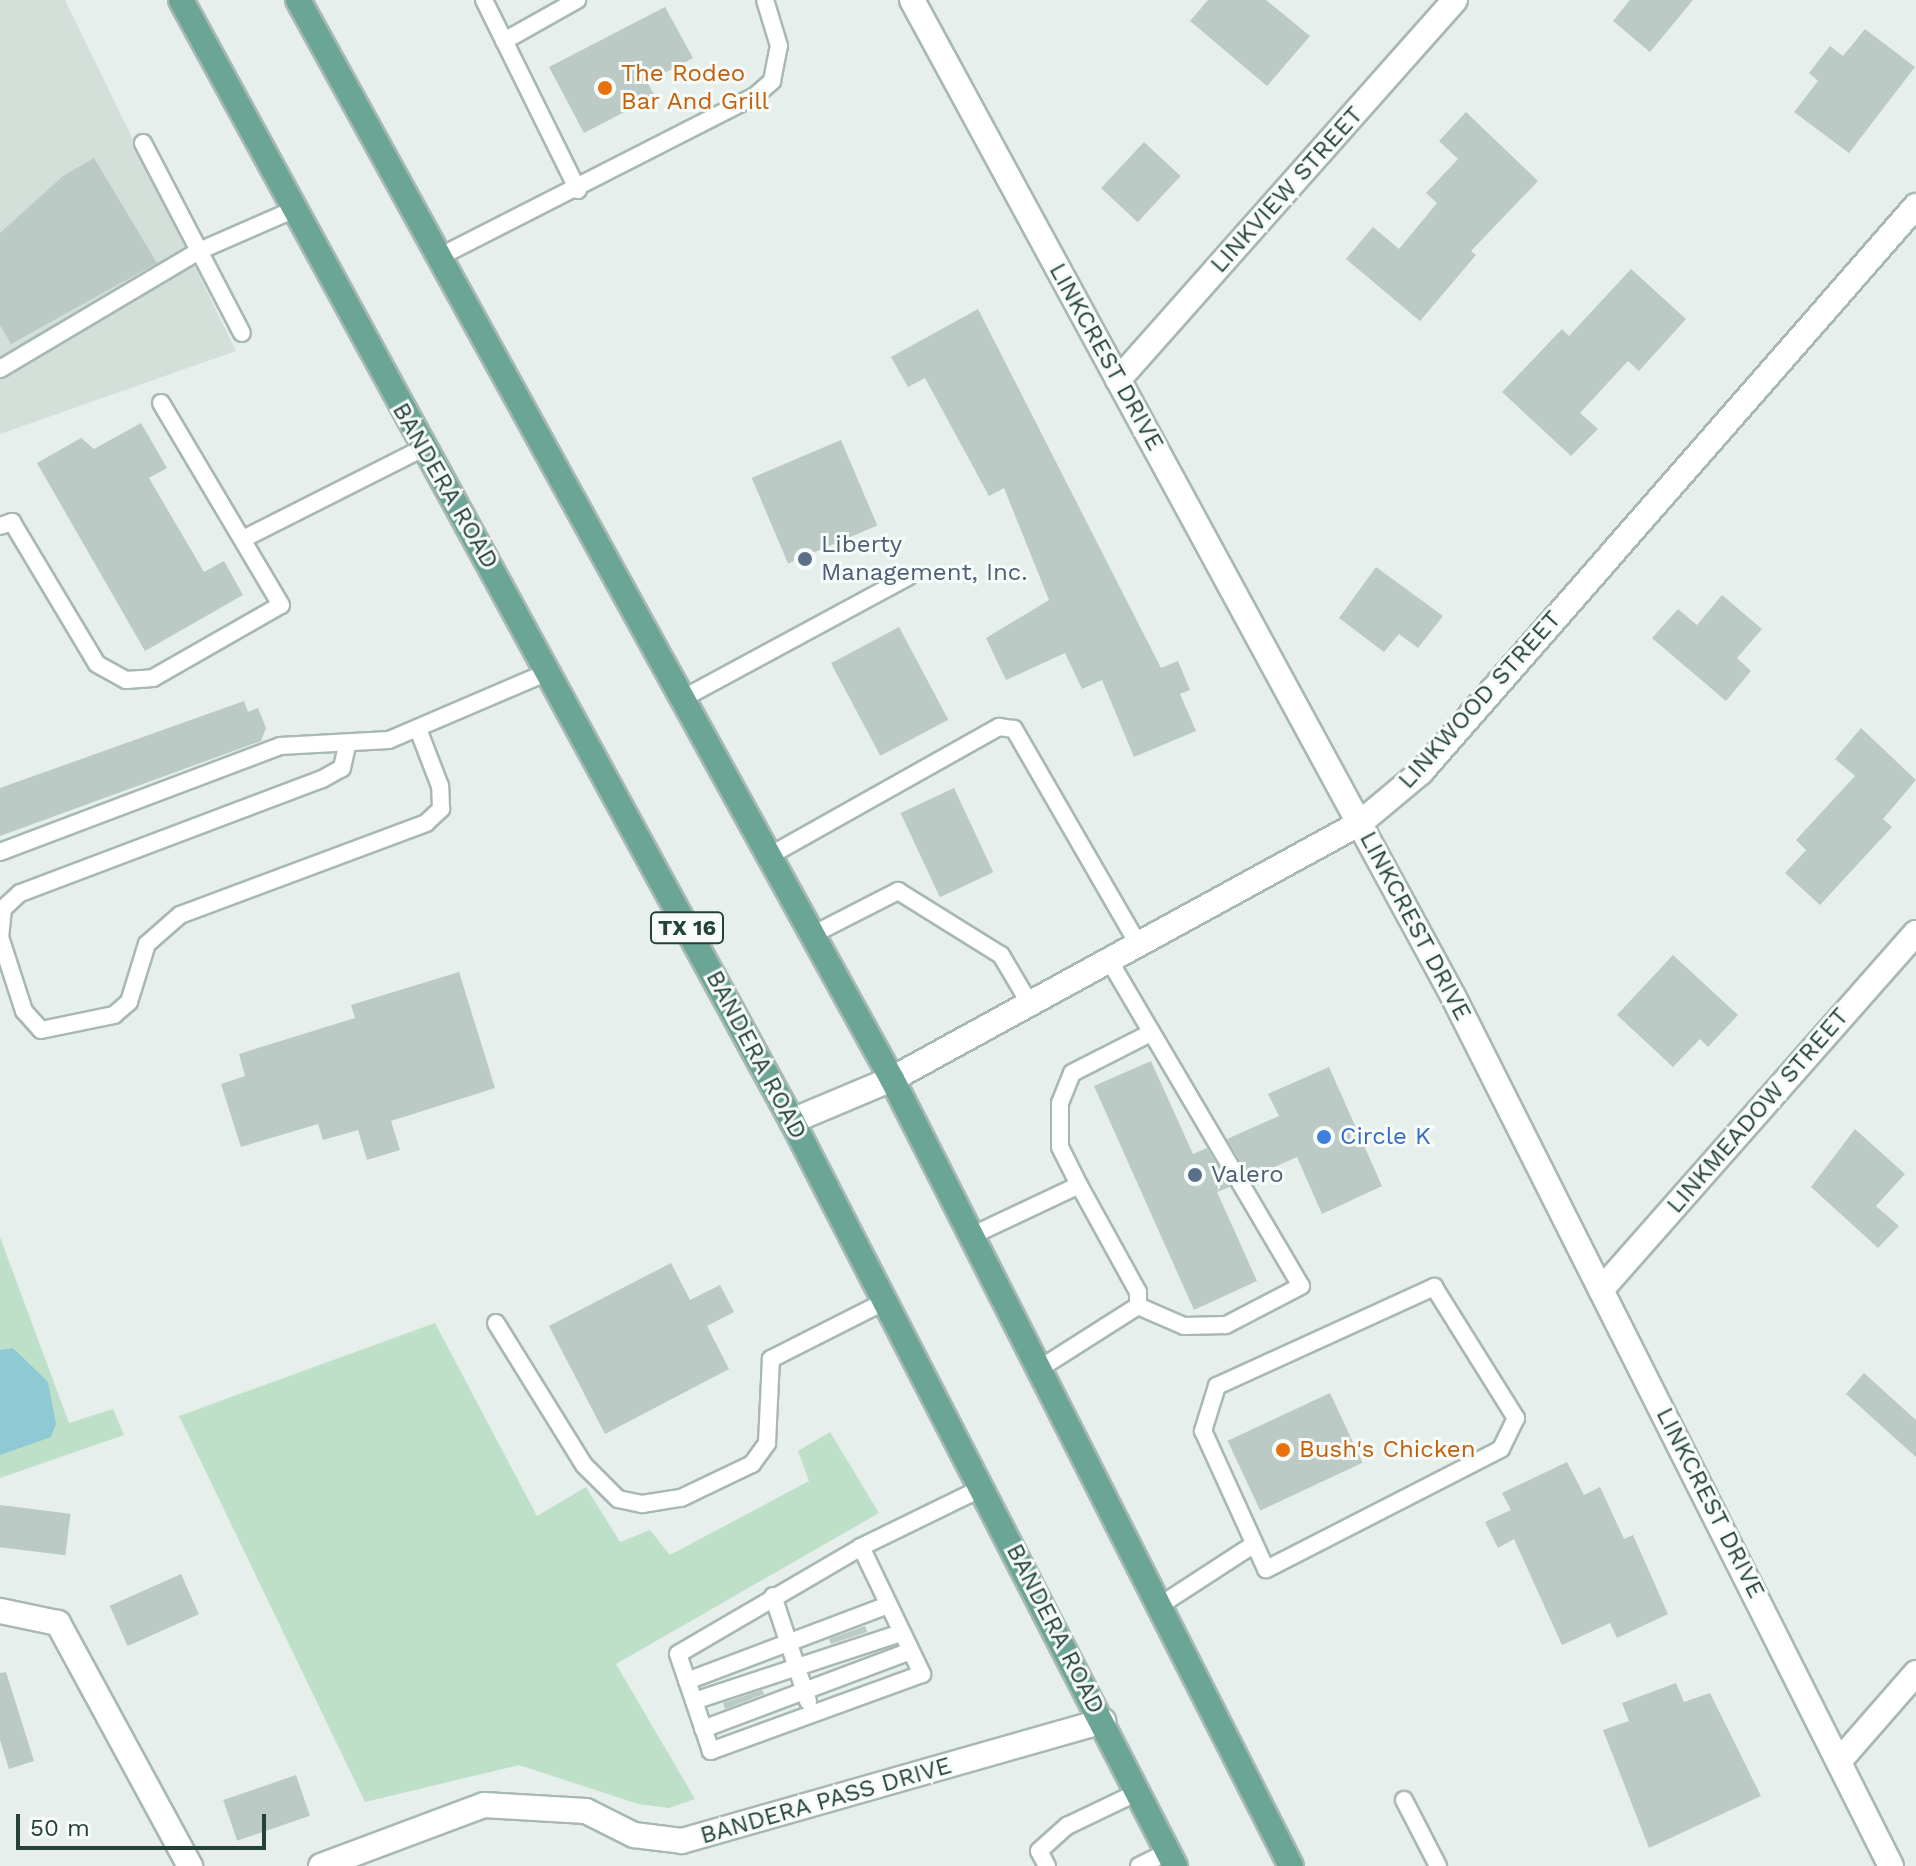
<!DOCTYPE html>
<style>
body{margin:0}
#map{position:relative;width:1916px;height:1866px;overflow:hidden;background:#e6efeb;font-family:"Work Sans",sans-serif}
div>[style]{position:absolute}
.built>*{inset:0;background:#d4dfda}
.green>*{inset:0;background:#bfe0c8}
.water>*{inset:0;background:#8ec9d4}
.building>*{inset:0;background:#bbcac4;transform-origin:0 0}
.roads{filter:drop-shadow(2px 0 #a8b8b2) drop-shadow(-2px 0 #a8b8b2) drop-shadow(0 2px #a8b8b2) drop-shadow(0 -2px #a8b8b2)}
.lane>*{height:16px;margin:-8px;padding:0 8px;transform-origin:8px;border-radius:8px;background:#fff}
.street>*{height:24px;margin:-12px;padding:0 12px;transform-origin:12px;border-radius:12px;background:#fff}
.primary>*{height:24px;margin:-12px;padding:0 12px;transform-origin:12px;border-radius:12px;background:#6aa596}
.dots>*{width:22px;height:22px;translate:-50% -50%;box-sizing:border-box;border:4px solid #f7fbf9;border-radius:50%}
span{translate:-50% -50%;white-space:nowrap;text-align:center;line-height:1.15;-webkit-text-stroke:6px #f7fbf9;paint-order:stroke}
.shield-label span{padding:2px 6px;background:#f7fbf9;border:2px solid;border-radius:6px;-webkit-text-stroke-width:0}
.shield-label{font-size:22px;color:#24423a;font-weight:700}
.food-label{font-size:24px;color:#c56008}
.left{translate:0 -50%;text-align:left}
.street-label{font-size:24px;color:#24423a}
.service-label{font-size:24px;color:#4e5e75}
.shop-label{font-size:24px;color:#366cbe}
.scale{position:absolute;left:16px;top:1814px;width:250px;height:36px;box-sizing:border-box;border:4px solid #24423a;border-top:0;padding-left:10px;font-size:24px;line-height:28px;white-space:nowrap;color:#24423a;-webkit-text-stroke:6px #f7fbf9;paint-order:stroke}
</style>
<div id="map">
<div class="built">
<i style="clip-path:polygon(0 0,65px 0,236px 351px,0 434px)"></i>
</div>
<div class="green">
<i style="clip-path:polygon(0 1237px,69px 1423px,113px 1409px,124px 1435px,0 1478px)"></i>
<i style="clip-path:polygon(435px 1323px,537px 1516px,586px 1487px,620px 1542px,650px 1530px,670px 1555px,809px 1481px,798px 1451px,830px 1432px,879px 1513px,616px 1664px,695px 1799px,669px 1808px,638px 1804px,519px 1765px,365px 1802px,179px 1416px)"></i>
</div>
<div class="water">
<i style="clip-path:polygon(13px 1348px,48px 1382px,56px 1424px,51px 1437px,0 1455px,0 1350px)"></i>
</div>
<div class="building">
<i style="clip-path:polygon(1208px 0,1266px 0,1310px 36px,1267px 86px,1190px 21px)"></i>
<i style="clip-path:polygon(1630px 0,1693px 0,1650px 52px,1613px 21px)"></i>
<i style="clip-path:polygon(665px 7px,693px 58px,647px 82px,655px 96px,584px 133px,549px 67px)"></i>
<i style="clip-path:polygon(1865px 29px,1915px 67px,1849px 153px,1794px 112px,1818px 81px,1809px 73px,1830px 46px,1843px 56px)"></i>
<i style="clip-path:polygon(1466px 112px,1538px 181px,1471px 251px,1476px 255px,1420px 321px,1346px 259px,1373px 227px,1399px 249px,1437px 203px,1426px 193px,1458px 159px,1439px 141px)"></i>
<i style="left:1144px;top:142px;width:50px;height:63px;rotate:43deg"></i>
<i style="clip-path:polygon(94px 158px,157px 263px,11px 344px,0 325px,0 233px,63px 176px)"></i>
<i style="clip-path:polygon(1631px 269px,1686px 319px,1639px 371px,1628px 361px,1580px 413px,1598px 429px,1571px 456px,1502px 392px,1562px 329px,1569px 336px)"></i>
<i style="clip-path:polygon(978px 309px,1161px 668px,1178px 661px,1190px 690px,1180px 694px,1196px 731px,1134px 757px,1102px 680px,1082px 689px,1065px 653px,1006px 680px,986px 638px,1049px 600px,1004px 488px,989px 496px,925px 378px,908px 387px,891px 357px)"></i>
<i style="clip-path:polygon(141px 423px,167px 468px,149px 478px,204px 572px,224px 561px,243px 595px,145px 651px,37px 463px,81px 438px,94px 449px)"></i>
<i style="left:841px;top:440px;width:93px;height:97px;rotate:67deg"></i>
<i style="clip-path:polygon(1376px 567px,1443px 616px,1418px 648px,1399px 634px,1384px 652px,1339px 618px)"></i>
<i style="clip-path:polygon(1722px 595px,1762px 629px,1737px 658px,1751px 671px,1726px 701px,1652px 638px,1678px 609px,1697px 625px)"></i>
<i style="left:899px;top:627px;width:105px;height:77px;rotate:62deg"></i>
<i style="clip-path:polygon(244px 701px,248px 712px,258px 708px,266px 728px,261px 741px,0 836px,0 788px)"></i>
<i style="clip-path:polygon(1861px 728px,1916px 780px,1883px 819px,1892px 827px,1820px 905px,1785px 873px,1806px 850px,1796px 840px,1855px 776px,1835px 759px)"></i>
<i style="left:954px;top:788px;width:93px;height:59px;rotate:65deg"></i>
<i style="clip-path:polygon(1673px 955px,1738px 1015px,1708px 1047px,1700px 1039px,1673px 1067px,1617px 1015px)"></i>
<i style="clip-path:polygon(459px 972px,495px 1088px,391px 1121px,400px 1150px,367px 1160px,358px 1130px,323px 1140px,318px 1124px,241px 1147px,221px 1084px,245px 1076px,239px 1054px,355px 1018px,351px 1005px)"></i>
<i style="clip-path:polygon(1151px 1061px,1193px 1154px,1207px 1148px,1230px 1187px,1217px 1192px,1257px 1281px,1194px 1310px,1094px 1086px)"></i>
<i style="clip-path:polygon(1329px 1067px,1382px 1186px,1322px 1214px,1297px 1157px,1250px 1178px,1227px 1139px,1279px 1116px,1268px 1094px)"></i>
<i style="clip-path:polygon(1855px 1129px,1905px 1174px,1876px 1206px,1899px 1226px,1878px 1248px,1811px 1187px)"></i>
<i style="clip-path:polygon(671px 1263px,690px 1300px,720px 1285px,734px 1312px,707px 1326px,729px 1369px,605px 1434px,549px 1326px)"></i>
<i style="clip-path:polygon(1864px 1373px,1916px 1420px,1916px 1457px,1846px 1394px)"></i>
<i style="left:1330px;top:1393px;width:77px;height:113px;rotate:65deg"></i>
<i style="clip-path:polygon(1567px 1462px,1584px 1495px,1600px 1487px,1624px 1539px,1633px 1535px,1668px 1614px,1617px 1638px,1610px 1623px,1562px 1645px,1514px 1539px,1498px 1548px,1485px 1522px,1511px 1510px,1502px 1493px)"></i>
<i style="left:0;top:1505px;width:71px;height:42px;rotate:7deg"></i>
<i style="left:181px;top:1574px;width:44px;height:78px;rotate:66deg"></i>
<i style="clip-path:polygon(865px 1626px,867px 1632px,831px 1644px,829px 1639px)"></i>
<i style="clip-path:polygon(6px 1672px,34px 1761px,9px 1769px,0 1740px,0 1673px)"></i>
<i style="clip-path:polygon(1676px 1683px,1684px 1702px,1710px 1693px,1761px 1796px,1649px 1848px,1603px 1730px,1629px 1721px,1622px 1703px)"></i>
<i style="clip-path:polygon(762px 1690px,764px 1694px,725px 1709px,723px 1703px)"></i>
<i style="left:296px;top:1775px;width:43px;height:77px;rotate:71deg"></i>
</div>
<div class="roads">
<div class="lane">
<i style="left:484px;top:0;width:212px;rotate:63.7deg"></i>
<i style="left:504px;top:41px;width:84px;rotate:-29.3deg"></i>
<i style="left:143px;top:143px;width:214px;rotate:62.5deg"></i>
<i style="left:439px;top:257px;width:355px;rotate:-27deg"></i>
<i style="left:755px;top:96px;width:23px;rotate:-41deg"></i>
<i style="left:772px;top:81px;width:36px;rotate:-79deg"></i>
<i style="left:779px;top:46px;width:48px;rotate:-106.9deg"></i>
<i style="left:0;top:369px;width:231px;rotate:-30.7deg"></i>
<i style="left:199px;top:251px;width:103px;rotate:-23.6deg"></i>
<i style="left:0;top:526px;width:13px;rotate:-18deg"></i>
<i style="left:12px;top:522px;width:165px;rotate:59.1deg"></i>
<i style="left:97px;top:664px;width:33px;rotate:29deg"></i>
<i style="left:126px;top:680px;width:27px;rotate:-4deg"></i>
<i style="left:153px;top:678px;width:147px;rotate:-29.7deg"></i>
<i style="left:281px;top:605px;width:235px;rotate:-120.7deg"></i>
<i style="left:243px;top:539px;width:202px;rotate:-26.8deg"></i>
<i style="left:682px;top:699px;width:257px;rotate:-28.4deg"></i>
<i style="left:347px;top:746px;width:23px;rotate:103deg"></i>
<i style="left:342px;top:768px;width:23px;rotate:151deg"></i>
<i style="left:322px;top:779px;width:323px;rotate:159.3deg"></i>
<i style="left:20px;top:893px;width:23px;rotate:137deg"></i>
<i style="left:3px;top:909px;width:28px;rotate:96deg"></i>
<i style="left:0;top:937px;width:78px;rotate:72deg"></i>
<i style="left:24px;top:1011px;width:25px;rotate:48deg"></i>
<i style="left:41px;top:1030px;width:75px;rotate:-11.6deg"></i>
<i style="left:114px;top:1015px;width:20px;rotate:-41deg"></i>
<i style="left:129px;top:1002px;width:61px;rotate:-72.8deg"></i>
<i style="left:147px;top:944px;width:44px;rotate:-41.3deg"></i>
<i style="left:180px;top:915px;width:263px;rotate:-20.5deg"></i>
<i style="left:426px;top:823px;width:21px;rotate:-43deg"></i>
<i style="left:441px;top:809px;width:23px;rotate:-92deg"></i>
<i style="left:440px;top:786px;width:61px;rotate:-111.1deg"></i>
<i style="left:0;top:852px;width:299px;rotate:-20.7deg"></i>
<i style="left:280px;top:746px;width:109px;rotate:-3.2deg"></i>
<i style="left:389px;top:740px;width:175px;rotate:-23.2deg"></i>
<i style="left:769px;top:856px;width:264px;rotate:-29.3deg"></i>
<i style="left:999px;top:727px;width:15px;rotate:8deg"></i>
<i style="left:1014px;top:729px;width:248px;rotate:60deg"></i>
<i style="left:812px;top:935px;width:97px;rotate:-27.1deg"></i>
<i style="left:898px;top:891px;width:121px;rotate:31.9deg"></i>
<i style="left:1001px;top:955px;width:57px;rotate:59.4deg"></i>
<i style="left:1109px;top:960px;width:378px;rotate:59.5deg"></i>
<i style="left:1301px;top:1286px;width:85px;rotate:152.5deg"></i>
<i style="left:1226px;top:1325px;width:42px;rotate:178.6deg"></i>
<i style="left:1184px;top:1326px;width:50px;rotate:-156.5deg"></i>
<i style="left:1079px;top:1185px;width:42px;rotate:-116.6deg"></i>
<i style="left:1060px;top:1147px;width:44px;rotate:-90deg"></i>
<i style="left:1060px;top:1103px;width:32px;rotate:-68deg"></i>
<i style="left:1072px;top:1073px;width:89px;rotate:-26.9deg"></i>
<i style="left:971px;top:1236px;width:119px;rotate:-25.3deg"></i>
<i style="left:1079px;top:1185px;width:122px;rotate:61.1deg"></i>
<i style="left:1138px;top:1292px;width:14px;rotate:90deg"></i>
<i style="left:1138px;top:1306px;width:117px;rotate:147.5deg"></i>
<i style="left:1434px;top:1287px;width:155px;rotate:58deg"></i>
<i style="left:1516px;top:1418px;width:34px;rotate:116deg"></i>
<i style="left:1501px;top:1449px;width:264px;rotate:152.9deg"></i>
<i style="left:1266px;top:1569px;width:152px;rotate:-114.5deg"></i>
<i style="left:1203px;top:1431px;width:47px;rotate:-72.7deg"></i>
<i style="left:1217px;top:1386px;width:239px;rotate:-24.5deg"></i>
<i style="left:496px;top:1323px;width:167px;rotate:58.2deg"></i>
<i style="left:584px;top:1465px;width:48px;rotate:45deg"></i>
<i style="left:618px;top:1499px;width:25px;rotate:12deg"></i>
<i style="left:642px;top:1504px;width:39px;rotate:-9deg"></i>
<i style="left:681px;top:1498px;width:79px;rotate:-25.6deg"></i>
<i style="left:752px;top:1464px;width:26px;rotate:-54deg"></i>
<i style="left:767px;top:1443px;width:84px;rotate:-87.3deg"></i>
<i style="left:771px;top:1359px;width:129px;rotate:-26.8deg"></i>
<i style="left:861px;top:1547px;width:141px;rotate:64.3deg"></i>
<i style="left:922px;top:1674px;width:225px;rotate:160deg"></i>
<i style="left:711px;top:1751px;width:102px;rotate:-108.8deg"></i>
<i style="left:678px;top:1654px;width:212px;rotate:-30.3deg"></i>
<i style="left:861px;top:1547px;width:135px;rotate:-26deg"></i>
<i style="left:773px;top:1596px;width:111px;rotate:71.6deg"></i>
<i style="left:1159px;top:1606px;width:108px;rotate:-33deg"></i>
<i style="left:687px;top:1681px;width:215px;rotate:-20.7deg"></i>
<i style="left:694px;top:1701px;width:218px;rotate:-18.2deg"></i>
<i style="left:703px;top:1729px;width:221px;rotate:-20.6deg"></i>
<i style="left:1404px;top:1800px;width:74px;rotate:62.7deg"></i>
<i style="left:1047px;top:1866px;width:17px;rotate:-118deg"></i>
<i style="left:1039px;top:1851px;width:38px;rotate:-42deg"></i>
<i style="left:1067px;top:1826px;width:79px;rotate:-25.6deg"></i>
<i style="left:1139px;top:1866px;width:32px;rotate:-26deg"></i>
</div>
<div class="street">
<i style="left:912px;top:0;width:1133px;rotate:61.49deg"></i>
<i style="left:1453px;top:996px;width:974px;rotate:63.28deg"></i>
<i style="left:1118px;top:380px;width:508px;rotate:-48.43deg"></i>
<i style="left:792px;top:1121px;width:108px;rotate:-22.8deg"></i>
<i style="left:892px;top:1079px;width:533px;rotate:-28.68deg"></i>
<i style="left:1360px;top:823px;width:80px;rotate:-39.9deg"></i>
<i style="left:1421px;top:772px;width:752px;rotate:-48.83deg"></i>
<i style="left:1601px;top:1290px;width:476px;rotate:-48.6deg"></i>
<i style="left:0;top:1611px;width:59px;rotate:11.7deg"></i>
<i style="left:58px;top:1623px;width:277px;rotate:61.5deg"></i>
<i style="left:1841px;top:1759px;width:114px;rotate:-48.9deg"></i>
<i style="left:321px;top:1866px;width:174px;rotate:-20.5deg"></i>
<i style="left:484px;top:1805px;width:102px;rotate:3.4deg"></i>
<i style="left:586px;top:1811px;width:54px;rotate:26.6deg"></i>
<i style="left:634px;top:1835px;width:48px;rotate:7.1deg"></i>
<i style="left:682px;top:1841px;width:438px;rotate:-15.9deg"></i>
</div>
<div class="primary">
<i style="left:181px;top:0;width:1277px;rotate:61.41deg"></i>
<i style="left:792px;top:1121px;width:838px;rotate:62.79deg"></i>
<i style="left:298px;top:0;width:1232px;rotate:61.17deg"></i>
<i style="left:892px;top:1079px;width:882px;rotate:63.12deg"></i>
</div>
</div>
<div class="dots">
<i style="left:605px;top:88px;background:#e8710a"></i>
<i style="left:805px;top:559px;background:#5c6f8a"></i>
<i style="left:1324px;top:1137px;background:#3f7fe0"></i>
<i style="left:1195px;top:1175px;background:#5c6f8a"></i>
<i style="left:1283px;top:1450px;background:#e8710a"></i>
</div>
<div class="shield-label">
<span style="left:687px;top:928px">TX 16</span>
</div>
<div class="food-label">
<span class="left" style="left:621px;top:88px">The Rodeo<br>Bar And Grill</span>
<span class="left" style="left:1299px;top:1450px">Bush's Chicken</span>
</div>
<div class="street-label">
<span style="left:1287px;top:190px;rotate:-48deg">LINKVIEW STREET</span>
<span style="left:1106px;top:357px;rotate:61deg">LINKCREST DRIVE</span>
<span style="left:445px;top:486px;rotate:60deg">BANDERA ROAD</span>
<span style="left:1480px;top:700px;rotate:-48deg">LINKWOOD STREET</span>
<span style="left:1415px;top:926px;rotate:62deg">LINKCREST DRIVE</span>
<span style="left:756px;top:1055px;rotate:62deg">BANDERA ROAD</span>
<span style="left:1758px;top:1111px;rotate:-49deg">LINKMEADOW STREET</span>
<span style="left:1710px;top:1503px;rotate:63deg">LINKCREST DRIVE</span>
<span style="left:1055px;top:1629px;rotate:63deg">BANDERA ROAD</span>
<span style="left:826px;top:1801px;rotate:-16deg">BANDERA PASS DRIVE</span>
</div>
<div class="service-label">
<span class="left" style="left:821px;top:559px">Liberty<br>Management, Inc.</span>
<span class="left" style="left:1211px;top:1175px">Valero</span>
</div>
<div class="shop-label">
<span class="left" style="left:1340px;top:1137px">Circle K</span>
</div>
<div class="scale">50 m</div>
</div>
